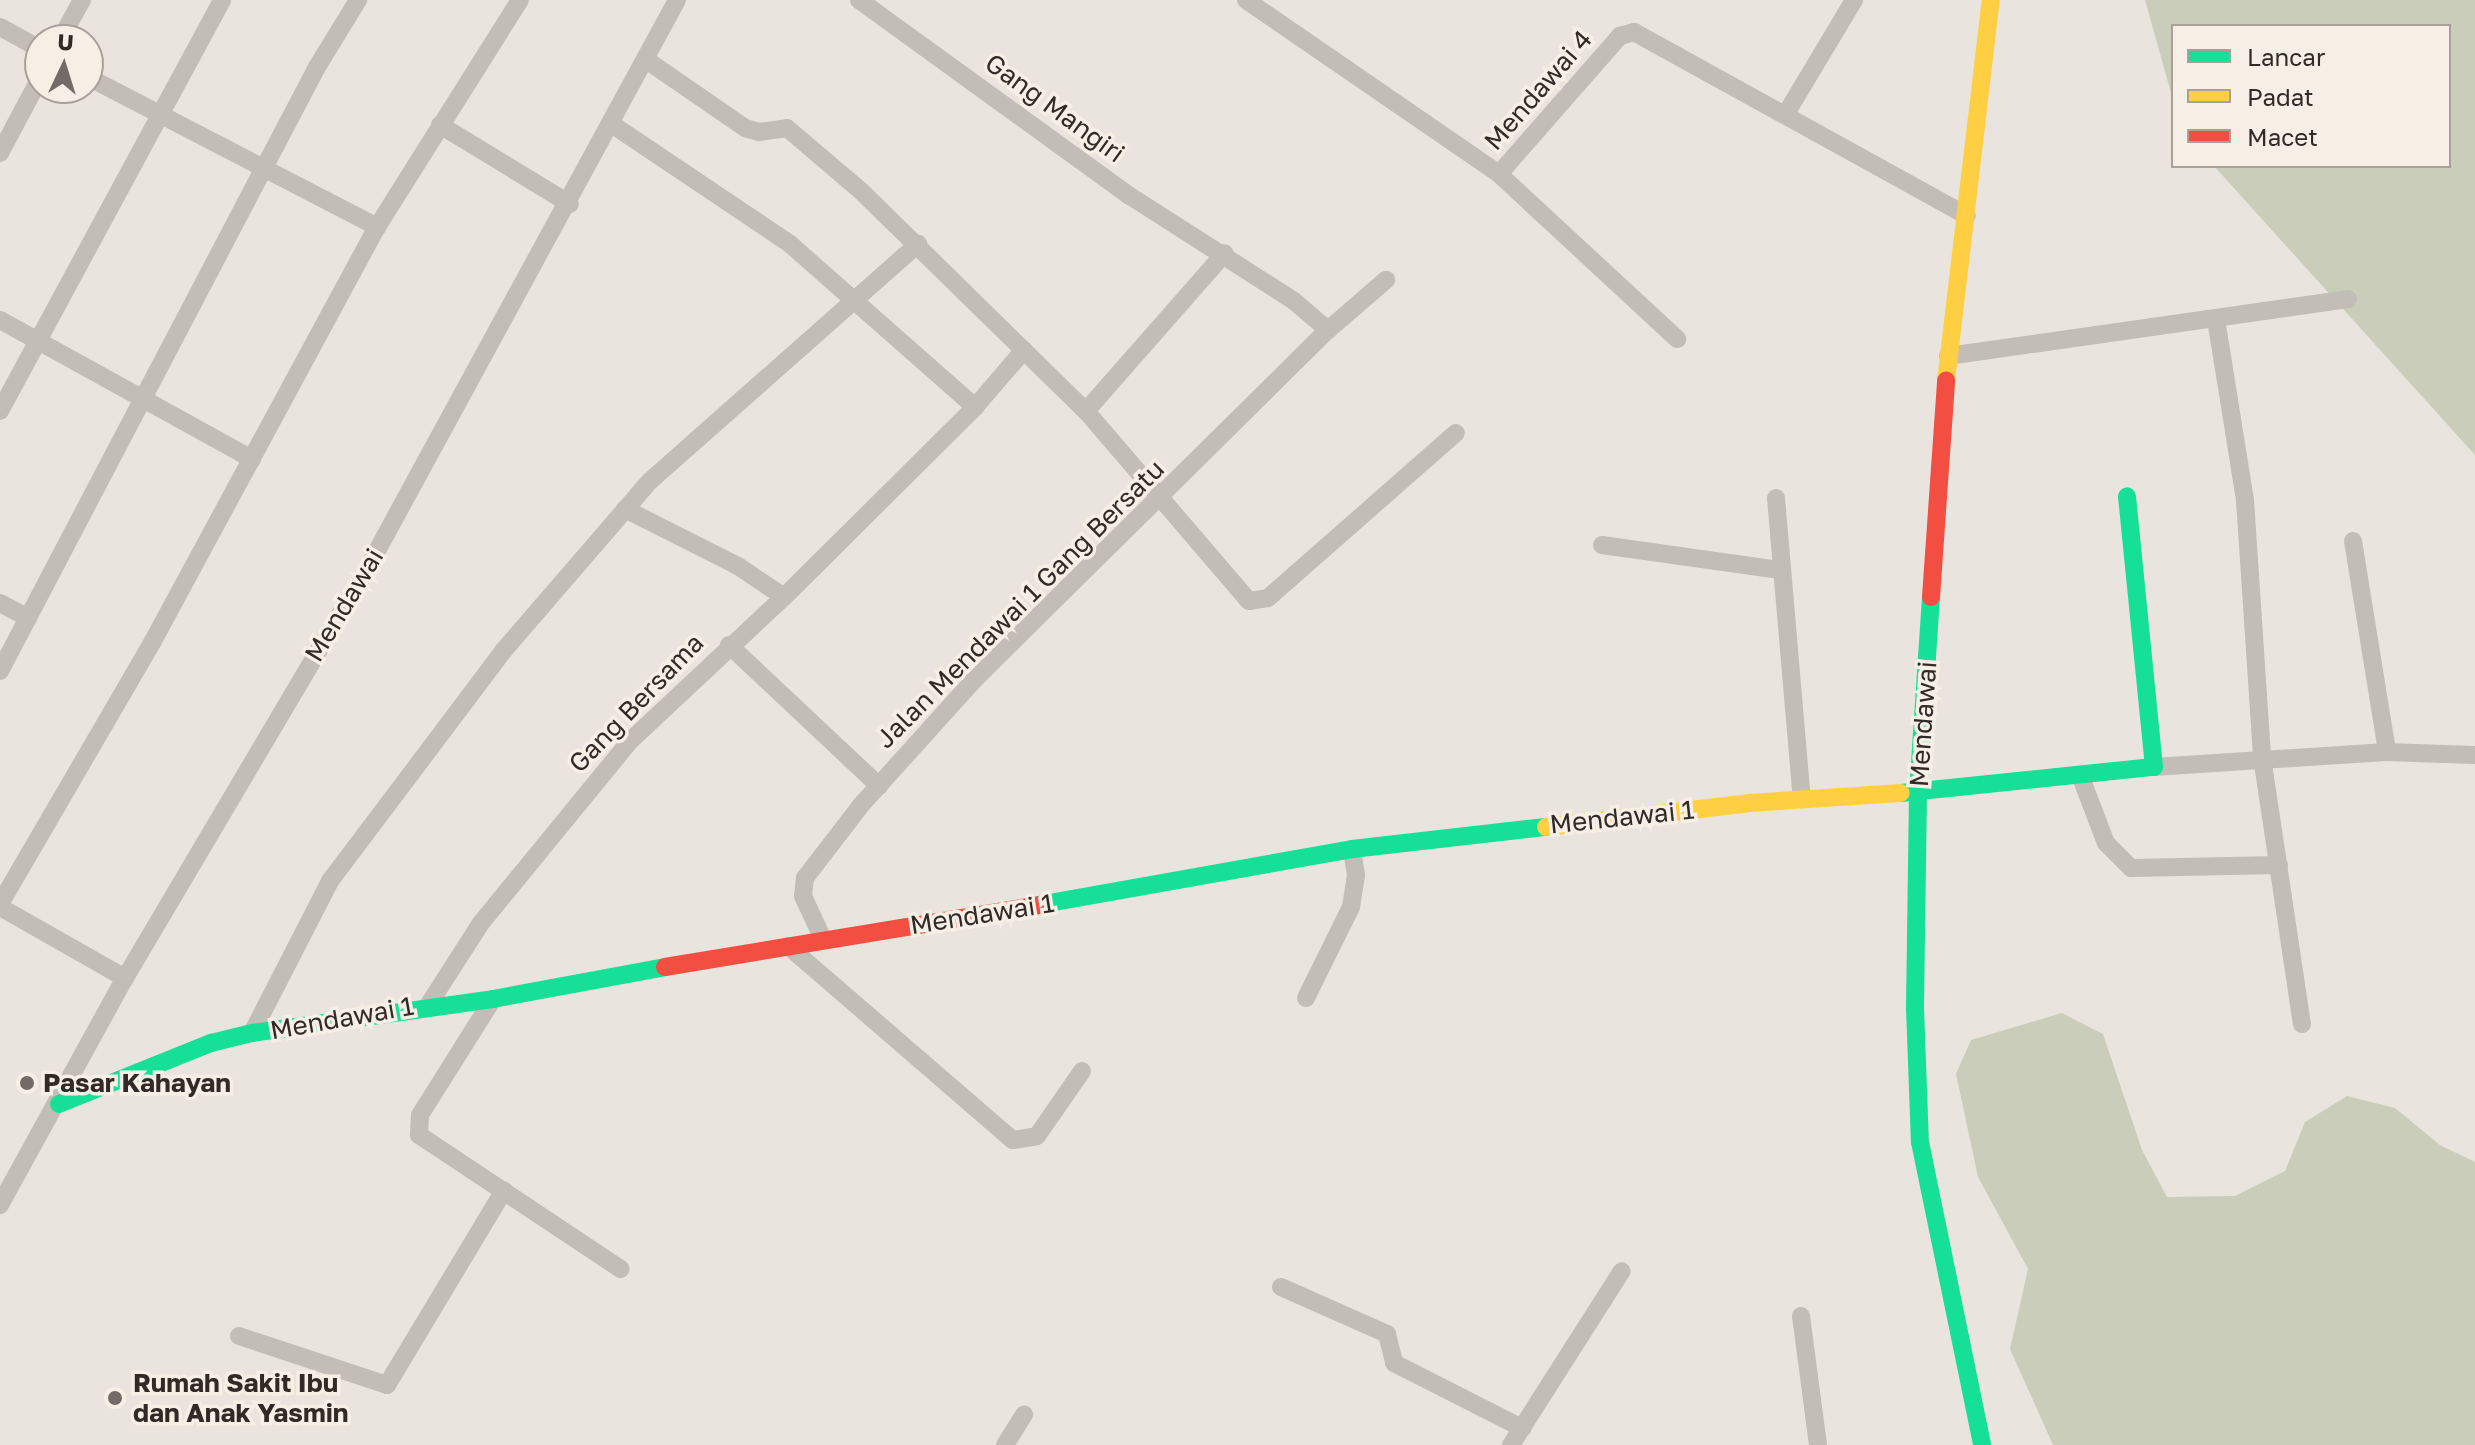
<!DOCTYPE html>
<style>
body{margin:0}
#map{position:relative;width:2475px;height:1445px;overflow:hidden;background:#e9e5de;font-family:"Golos Text",sans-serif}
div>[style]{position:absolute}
.green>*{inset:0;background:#c9cdba}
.street>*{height:18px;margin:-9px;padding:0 9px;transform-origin:9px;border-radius:9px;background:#c2bdb7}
.fast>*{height:18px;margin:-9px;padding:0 9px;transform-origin:9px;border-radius:9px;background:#16e098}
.slow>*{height:18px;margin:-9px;padding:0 9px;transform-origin:9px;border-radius:9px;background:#ffcf43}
.jam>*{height:18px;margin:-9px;padding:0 9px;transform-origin:9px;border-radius:9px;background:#f24e42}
.dots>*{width:22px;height:22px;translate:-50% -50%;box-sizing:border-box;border:4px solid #f6efe5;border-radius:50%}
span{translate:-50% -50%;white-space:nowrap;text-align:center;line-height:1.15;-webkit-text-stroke:7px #f6efe5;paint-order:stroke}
.street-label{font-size:26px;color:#312b27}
.poi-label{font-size:26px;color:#312b27;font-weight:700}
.left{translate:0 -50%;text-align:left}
.legend{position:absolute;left:2171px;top:24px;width:280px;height:144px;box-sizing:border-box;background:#f6efe5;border:2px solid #a7a199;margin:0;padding:10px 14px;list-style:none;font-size:24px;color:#312b27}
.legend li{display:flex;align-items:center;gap:16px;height:40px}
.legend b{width:40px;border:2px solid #a7a199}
.north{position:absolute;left:24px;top:24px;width:80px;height:80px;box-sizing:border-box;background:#f6efe5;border:2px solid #a7a199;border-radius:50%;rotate:4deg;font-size:22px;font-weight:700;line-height:32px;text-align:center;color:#312b27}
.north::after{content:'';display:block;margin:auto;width:28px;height:36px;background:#716c67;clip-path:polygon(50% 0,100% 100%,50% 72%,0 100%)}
</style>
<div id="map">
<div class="green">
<i style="clip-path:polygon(2145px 0,2475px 0,2475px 455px,2214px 166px,2449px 166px,2449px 26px,2173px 26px,2173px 100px)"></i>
<i style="clip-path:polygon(2062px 1013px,2103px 1034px,2142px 1150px,2167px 1197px,2235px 1196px,2285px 1171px,2305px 1122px,2347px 1096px,2395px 1108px,2440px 1145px,2475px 1162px,2475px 1445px,2053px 1445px,2010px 1349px,2028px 1269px,1978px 1177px,1956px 1074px,1971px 1040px)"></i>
</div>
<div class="street">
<i style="left:859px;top:0;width:334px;rotate:35.9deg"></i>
<i style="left:1130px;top:196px;width:195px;rotate:32.6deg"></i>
<i style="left:1294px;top:301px;width:45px;rotate:40.5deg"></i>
<i style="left:1246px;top:0;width:307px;rotate:34.5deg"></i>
<i style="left:1499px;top:174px;width:184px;rotate:-48.8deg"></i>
<i style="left:1620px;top:36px;width:15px;rotate:-16deg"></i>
<i style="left:1634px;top:32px;width:380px;rotate:28.9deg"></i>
<i style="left:0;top:27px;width:46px;rotate:28.8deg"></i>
<i style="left:60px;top:40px;width:46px;rotate:-61.2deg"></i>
<i style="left:645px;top:59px;width:121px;rotate:34.6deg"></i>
<i style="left:745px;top:128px;width:15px;rotate:16deg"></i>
<i style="left:759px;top:132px;width:28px;rotate:-8deg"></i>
<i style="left:787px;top:128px;width:97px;rotate:40.4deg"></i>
<i style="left:861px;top:191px;width:315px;rotate:44.4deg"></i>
<i style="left:1086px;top:411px;width:250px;rotate:49.4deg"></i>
<i style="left:1249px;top:601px;width:19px;rotate:-9deg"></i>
<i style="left:1268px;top:598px;width:250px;rotate:-41.3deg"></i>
<i style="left:88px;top:77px;width:326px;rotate:27.4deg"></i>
<i style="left:1787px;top:112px;width:131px;rotate:-59.1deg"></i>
<i style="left:440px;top:125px;width:152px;rotate:31.3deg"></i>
<i style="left:613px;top:125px;width:213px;rotate:33.9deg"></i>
<i style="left:790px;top:244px;width:247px;rotate:41.4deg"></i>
<i style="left:0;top:153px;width:85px;rotate:-61.9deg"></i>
<i style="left:1499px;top:174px;width:243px;rotate:42.8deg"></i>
<i style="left:2216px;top:319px;width:183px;rotate:80.9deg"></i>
<i style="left:2245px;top:500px;width:258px;rotate:86.2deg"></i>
<i style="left:2262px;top:757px;width:270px;rotate:81.5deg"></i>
<i style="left:0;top:320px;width:288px;rotate:28.9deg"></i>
<i style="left:1948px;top:356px;width:404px;rotate:-8.1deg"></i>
<i style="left:0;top:411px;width:467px;rotate:-61.6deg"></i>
<i style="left:1086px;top:411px;width:210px;rotate:-48.7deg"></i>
<i style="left:1776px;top:498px;width:302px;rotate:85.1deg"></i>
<i style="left:625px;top:509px;width:127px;rotate:26.8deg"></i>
<i style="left:738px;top:566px;width:55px;rotate:34deg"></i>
<i style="left:2353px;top:541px;width:214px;rotate:80.8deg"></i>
<i style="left:1602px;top:545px;width:180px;rotate:8deg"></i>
<i style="left:0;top:603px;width:32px;rotate:28deg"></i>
<i style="left:729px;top:645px;width:206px;rotate:43.2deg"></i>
<i style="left:0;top:671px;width:682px;rotate:-62.31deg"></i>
<i style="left:317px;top:67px;width:79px;rotate:-58.5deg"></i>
<i style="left:2154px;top:767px;width:233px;rotate:-3.7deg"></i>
<i style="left:2387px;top:752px;width:88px;rotate:2deg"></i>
<i style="left:2080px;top:775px;width:73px;rotate:69.1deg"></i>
<i style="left:2106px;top:843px;width:35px;rotate:45deg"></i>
<i style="left:2131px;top:868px;width:148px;rotate:-1.2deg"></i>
<i style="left:0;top:904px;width:304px;rotate:-59.8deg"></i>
<i style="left:153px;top:641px;width:471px;rotate:-61.6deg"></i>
<i style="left:377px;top:227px;width:268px;rotate:-57.8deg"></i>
<i style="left:0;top:907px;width:144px;rotate:29.6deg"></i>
<i style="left:822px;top:937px;width:45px;rotate:-114.9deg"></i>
<i style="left:803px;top:896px;width:18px;rotate:-84deg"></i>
<i style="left:805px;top:878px;width:93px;rotate:-52.4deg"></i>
<i style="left:862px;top:804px;width:167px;rotate:-47.9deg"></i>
<i style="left:974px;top:680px;width:498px;rotate:-44.7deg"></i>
<i style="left:1328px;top:330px;width:77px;rotate:-40.8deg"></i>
<i style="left:788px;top:946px;width:297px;rotate:40.8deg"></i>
<i style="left:1013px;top:1140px;width:24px;rotate:-9deg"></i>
<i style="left:1037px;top:1136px;width:79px;rotate:-55.3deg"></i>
<i style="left:1306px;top:998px;width:102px;rotate:-63.7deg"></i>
<i style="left:1351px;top:907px;width:32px;rotate:-81deg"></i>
<i style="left:1356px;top:875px;width:26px;rotate:-99deg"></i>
<i style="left:493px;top:999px;width:137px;rotate:122.2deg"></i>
<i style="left:420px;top:1115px;width:20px;rotate:93deg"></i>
<i style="left:419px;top:1135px;width:242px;rotate:33.6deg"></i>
<i style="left:429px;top:1004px;width:96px;rotate:-57.3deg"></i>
<i style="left:481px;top:923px;width:234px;rotate:-50.7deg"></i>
<i style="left:629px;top:742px;width:212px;rotate:-43.1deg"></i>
<i style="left:784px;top:597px;width:269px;rotate:-44.8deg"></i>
<i style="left:975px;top:407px;width:75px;rotate:-49.3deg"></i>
<i style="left:252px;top:1033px;width:171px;rotate:-62.8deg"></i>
<i style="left:330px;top:881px;width:289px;rotate:-53deg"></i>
<i style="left:504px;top:650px;width:223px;rotate:-49.2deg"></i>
<i style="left:650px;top:481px;width:358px;rotate:-41.5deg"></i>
<i style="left:0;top:1205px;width:259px;rotate:-61.2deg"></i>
<i style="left:125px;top:978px;width:473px;rotate:-59.4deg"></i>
<i style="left:366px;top:571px;width:650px;rotate:-61.42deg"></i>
<i style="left:1281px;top:1287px;width:116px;rotate:23.9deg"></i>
<i style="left:1387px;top:1334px;width:30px;rotate:76deg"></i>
<i style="left:1394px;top:1363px;width:144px;rotate:26.9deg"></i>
<i style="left:1801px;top:1316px;width:130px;rotate:82.5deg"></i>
<i style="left:239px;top:1336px;width:156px;rotate:18.3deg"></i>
<i style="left:387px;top:1385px;width:227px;rotate:-59deg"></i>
<i style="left:1005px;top:1445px;width:36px;rotate:-58deg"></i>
<i style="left:1511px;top:1445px;width:206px;rotate:-57.5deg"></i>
</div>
<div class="fast">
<i style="left:1931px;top:597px;width:195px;rotate:93.8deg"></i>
<i style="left:1918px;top:792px;width:216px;rotate:90.8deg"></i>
<i style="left:1915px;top:1008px;width:134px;rotate:87.9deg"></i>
<i style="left:1920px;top:1142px;width:309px;rotate:78.4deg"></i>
<i style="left:1901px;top:793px;width:254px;rotate:-5.9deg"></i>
<i style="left:2154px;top:767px;width:272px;rotate:-95.7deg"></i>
<i style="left:1038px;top:905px;width:319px;rotate:-10.1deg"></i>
<i style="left:1352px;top:849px;width:195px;rotate:-6.5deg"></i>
<i style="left:59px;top:1104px;width:164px;rotate:-21.9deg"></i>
<i style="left:211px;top:1043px;width:42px;rotate:-13.7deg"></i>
<i style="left:252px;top:1033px;width:243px;rotate:-8deg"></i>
<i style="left:493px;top:999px;width:175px;rotate:-10.5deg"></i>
</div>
<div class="slow">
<i style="left:1946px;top:381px;width:384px;rotate:-83.3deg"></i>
<i style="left:1546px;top:827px;width:204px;rotate:-6.7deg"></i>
<i style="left:1749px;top:803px;width:152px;rotate:-3.8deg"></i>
</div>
<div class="jam">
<i style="left:1931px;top:597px;width:217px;rotate:-86deg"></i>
<i style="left:665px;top:967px;width:378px;rotate:-9.4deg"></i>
</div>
<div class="dots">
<i style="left:27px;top:1083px;background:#716c67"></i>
<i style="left:115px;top:1398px;background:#716c67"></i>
</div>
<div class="street-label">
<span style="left:1538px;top:90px;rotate:-49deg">Mendawai 4</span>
<span style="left:1055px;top:108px;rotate:36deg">Gang Mangiri</span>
<span style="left:1020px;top:604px;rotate:-45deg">Jalan Mendawai 1 Gang Bersatu</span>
<span style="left:344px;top:605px;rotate:-59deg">Mendawai</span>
<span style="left:636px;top:703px;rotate:-46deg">Gang Bersama</span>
<span style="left:1923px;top:724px;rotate:-86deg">Mendawai</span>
<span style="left:1622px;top:817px;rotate:-6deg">Mendawai 1</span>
<span style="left:982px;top:914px;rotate:-9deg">Mendawai 1</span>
<span style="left:342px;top:1018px;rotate:-10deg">Mendawai 1</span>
</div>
<div class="poi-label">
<span class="left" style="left:43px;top:1083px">Pasar Kahayan</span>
<span class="left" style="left:133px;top:1398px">Rumah Sakit Ibu<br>dan Anak Yasmin</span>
</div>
<ul class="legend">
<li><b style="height:10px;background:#16e098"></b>Lancar</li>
<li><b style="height:10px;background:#ffcf43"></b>Padat</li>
<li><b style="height:10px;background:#f24e42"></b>Macet</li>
</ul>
<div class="north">U</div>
</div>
